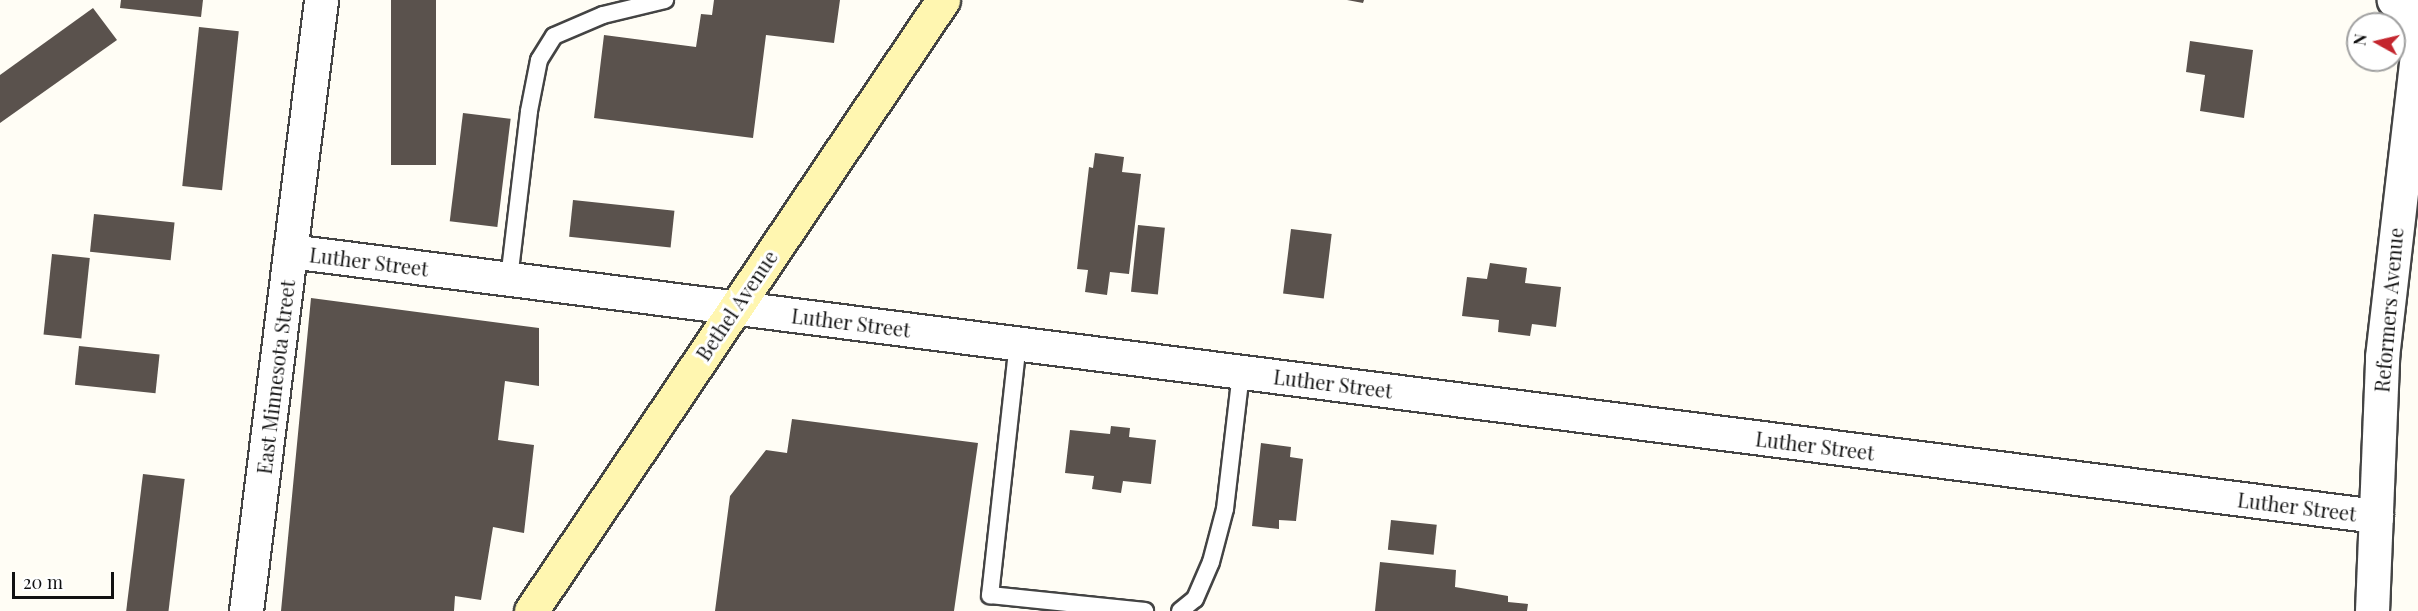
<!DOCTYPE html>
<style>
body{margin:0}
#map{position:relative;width:2418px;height:611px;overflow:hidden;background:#fffdf5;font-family:"Playfair Display",serif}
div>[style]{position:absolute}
.building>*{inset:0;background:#5a524d;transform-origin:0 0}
.roads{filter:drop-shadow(2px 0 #444) drop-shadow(-2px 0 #444) drop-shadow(0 2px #444) drop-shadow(0 -2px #444)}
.lane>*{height:16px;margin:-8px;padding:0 8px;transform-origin:8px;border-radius:8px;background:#fff}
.street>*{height:33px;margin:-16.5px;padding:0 16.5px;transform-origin:16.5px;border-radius:16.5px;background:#fff}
.secondary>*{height:33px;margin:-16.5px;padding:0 16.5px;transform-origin:16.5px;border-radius:16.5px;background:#fff6b0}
span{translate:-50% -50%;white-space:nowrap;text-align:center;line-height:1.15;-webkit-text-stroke:6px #fff;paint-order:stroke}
.street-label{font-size:20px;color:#111}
.north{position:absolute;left:2346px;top:12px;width:60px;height:60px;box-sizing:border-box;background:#fff;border:2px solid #a0a0a0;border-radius:50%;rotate:278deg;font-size:16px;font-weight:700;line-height:24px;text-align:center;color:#111}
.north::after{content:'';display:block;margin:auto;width:21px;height:27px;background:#c4262e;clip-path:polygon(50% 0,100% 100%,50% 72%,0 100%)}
.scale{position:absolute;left:12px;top:572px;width:102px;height:27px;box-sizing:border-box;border:3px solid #111;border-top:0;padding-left:8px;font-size:18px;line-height:21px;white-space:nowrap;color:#111;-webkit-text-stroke:4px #fff;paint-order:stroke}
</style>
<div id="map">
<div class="building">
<i style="clip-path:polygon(121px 0,203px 0,201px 17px,120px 8px)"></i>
<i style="left:391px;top:0;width:45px;height:165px"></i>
<i style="clip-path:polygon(714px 0,840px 0,834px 43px,766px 35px,753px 138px,594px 118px,604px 35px,696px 47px,701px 14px,712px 15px)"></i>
<i style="clip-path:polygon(1347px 0,1364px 0,1363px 3px)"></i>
<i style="clip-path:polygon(93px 8px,117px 40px,0 123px,0 75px)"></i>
<i style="left:199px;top:27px;width:40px;height:160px;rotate:6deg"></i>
<i style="clip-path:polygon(2190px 41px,2253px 50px,2244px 118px,2200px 111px,2205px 75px,2186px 72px)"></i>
<i style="left:463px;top:113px;width:48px;height:109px;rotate:7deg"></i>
<i style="clip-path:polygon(1095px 153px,1124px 157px,1122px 172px,1141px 174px,1129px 274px,1110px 272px,1107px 295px,1085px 292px,1088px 270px,1077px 269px,1089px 167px,1093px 168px)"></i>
<i style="left:573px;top:200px;width:102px;height:37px;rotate:6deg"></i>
<i style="left:94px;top:214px;width:81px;height:38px;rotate:6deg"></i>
<i style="left:1138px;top:225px;width:27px;height:67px;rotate:6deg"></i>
<i style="left:1291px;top:229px;width:41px;height:65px;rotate:7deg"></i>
<i style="left:52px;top:254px;width:38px;height:81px;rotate:6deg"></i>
<i style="clip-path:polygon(1490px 263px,1527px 268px,1525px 283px,1561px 287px,1556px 327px,1532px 324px,1530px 336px,1498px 332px,1499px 320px,1462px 316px,1467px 277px,1487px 279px)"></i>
<i style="clip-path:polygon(311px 298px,539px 328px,539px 386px,505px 381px,498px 440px,534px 445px,524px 533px,493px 527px,481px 600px,455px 596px,454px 611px,281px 611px)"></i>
<i style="left:79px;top:346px;width:81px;height:39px;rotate:6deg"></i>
<i style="clip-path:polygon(792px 419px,978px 443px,954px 611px,715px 611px,730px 496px,766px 450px,787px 453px)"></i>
<i style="clip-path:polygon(1111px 426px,1130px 428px,1129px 437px,1156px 440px,1151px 484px,1123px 481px,1121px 493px,1092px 489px,1094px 476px,1065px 473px,1070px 430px,1110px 434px)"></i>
<i style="clip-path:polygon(1261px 443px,1291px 447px,1290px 457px,1303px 459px,1296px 521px,1279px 520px,1279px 529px,1252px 526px)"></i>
<i style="left:143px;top:474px;width:42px;height:138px;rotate:7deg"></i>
<i style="left:1391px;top:520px;width:46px;height:30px;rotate:6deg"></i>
<i style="clip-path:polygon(1380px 562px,1456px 570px,1455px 587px,1508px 596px,1508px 602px,1528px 604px,1527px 611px,1375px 611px)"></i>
</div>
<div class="roads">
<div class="lane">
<i style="left:509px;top:279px;width:169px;rotate:-83.2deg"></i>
<i style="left:529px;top:111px;width:52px;rotate:-78.9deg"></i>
<i style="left:539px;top:60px;width:28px;rotate:-58deg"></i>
<i style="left:554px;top:36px;width:53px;rotate:-23.2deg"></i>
<i style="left:603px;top:15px;width:64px;rotate:-13.6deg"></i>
<i style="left:1018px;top:342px;width:255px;rotate:96.3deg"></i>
<i style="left:990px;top:595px;width:156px;rotate:5.9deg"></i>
<i style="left:1180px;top:611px;width:19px;rotate:-39deg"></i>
<i style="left:1195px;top:599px;width:40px;rotate:-66.6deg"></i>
<i style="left:1211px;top:562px;width:55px;rotate:-75.2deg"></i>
<i style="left:1225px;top:509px;width:138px;rotate:-83.3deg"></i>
</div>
<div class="street">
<i style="left:290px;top:251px;width:2103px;rotate:7.24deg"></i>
<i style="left:246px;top:611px;width:616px;rotate:-83deg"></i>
<i style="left:2372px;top:611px;width:254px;rotate:-87.7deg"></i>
<i style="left:2382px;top:357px;width:306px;rotate:-83.4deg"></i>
<i style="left:2417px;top:53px;width:23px;rotate:-90deg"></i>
<i style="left:2417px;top:30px;width:21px;rotate:-113deg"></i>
<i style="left:2409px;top:11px;width:19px;rotate:-144deg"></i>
</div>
<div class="secondary">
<i style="left:531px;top:611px;width:737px;rotate:-56.01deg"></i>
</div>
</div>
<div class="street-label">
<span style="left:369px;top:261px;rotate:7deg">Luther Street</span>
<span style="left:736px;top:305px;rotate:-56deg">Bethel Avenue</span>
<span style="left:2388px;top:310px;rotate:-85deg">Reformers Avenue</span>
<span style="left:851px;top:322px;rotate:7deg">Luther Street</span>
<span style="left:275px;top:377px;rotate:-83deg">East Minnesota Street</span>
<span style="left:1333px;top:383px;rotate:7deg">Luther Street</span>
<span style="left:1815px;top:445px;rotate:7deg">Luther Street</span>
<span style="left:2297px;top:506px;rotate:7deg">Luther Street</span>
</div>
<div class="north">N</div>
<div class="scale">20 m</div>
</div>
